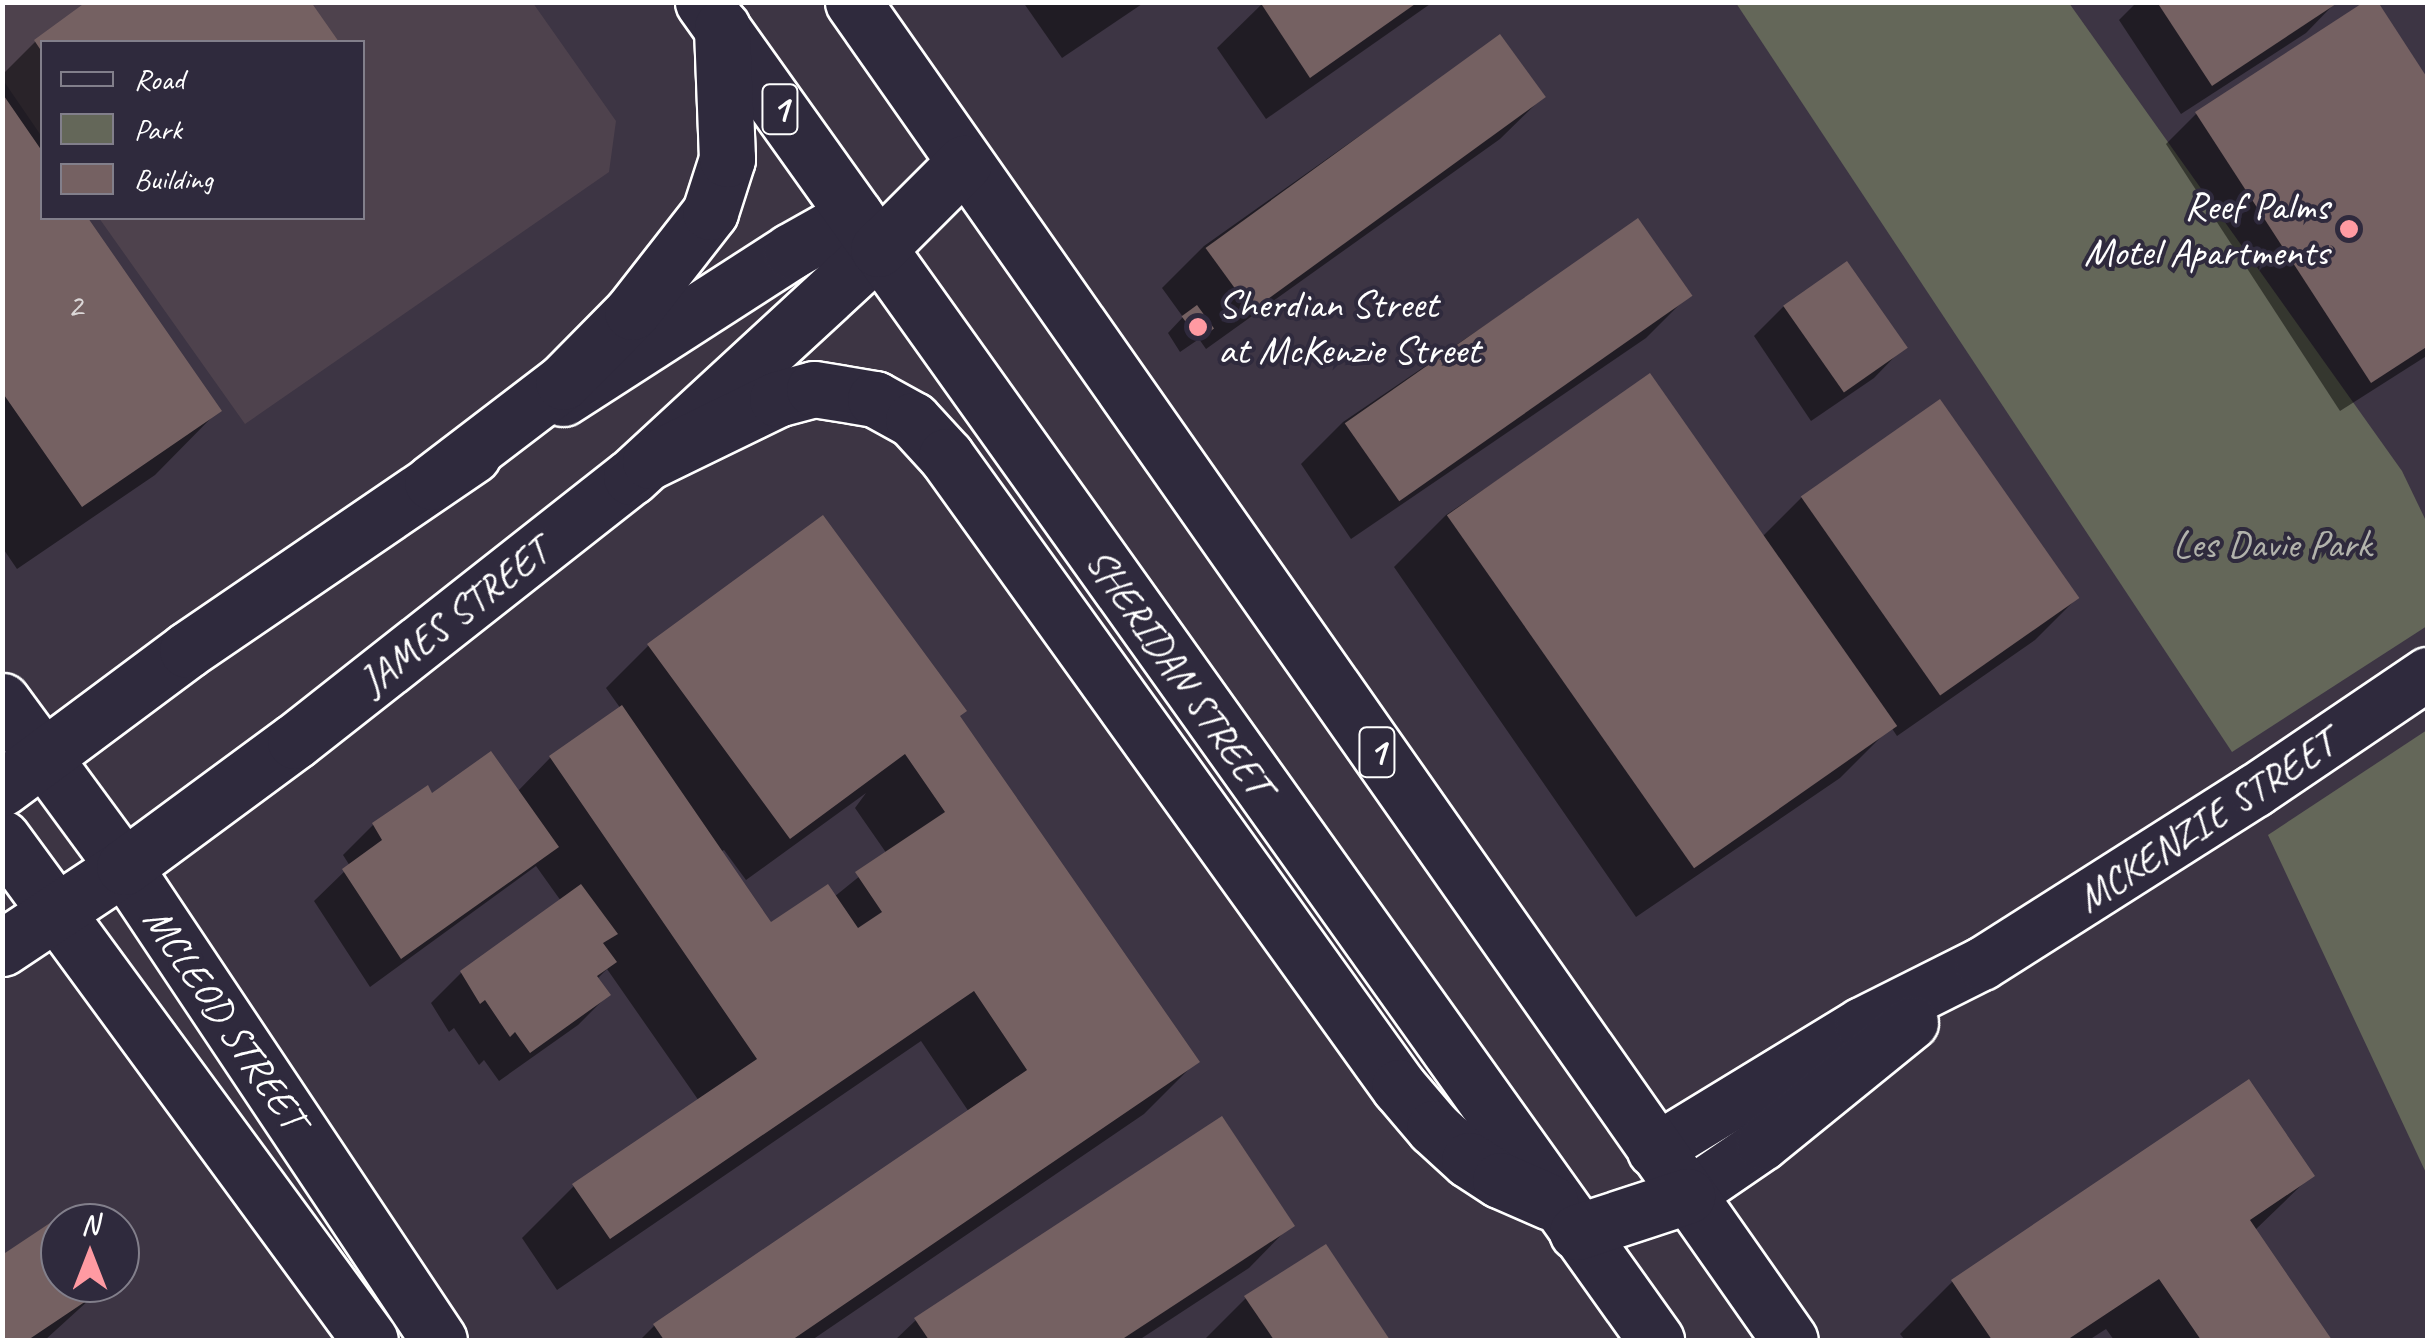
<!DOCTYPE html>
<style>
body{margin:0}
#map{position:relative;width:2430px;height:1343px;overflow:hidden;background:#3d3544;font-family:Caveat,sans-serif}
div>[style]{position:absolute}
.built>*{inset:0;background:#4e424d}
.green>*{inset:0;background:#646759}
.shadow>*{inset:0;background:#0007}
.building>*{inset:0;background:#756162;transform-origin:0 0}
.roads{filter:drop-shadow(2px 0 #fff) drop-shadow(-2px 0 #fff) drop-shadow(0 2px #fff) drop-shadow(0 -2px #fff)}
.street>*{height:52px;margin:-26px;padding:0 26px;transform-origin:26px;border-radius:26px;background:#2f2a3d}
.secondary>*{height:55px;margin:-27.5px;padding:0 27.5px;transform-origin:27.5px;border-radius:27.5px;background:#2f2a3d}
.primary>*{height:55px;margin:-27.5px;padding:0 27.5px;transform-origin:27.5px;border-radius:27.5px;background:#2f2a3d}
.highway>*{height:55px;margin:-27.5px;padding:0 27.5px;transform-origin:27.5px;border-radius:27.5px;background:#2f2a3d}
.dots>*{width:28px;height:28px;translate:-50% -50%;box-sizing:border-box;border:5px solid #2f2a3d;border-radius:50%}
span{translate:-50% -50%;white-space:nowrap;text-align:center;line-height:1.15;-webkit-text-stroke:8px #2f2a3d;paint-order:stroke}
.number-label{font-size:35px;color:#dcd8d8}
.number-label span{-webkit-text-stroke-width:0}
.shield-label span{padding:2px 8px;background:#2f2a3d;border:2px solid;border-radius:8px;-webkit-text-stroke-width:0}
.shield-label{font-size:38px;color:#fff;font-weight:700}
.poi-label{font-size:40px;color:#fff}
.right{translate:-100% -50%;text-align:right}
.left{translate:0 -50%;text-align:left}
.park-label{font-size:40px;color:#b2b3ac}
.street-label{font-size:40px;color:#fff}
.frame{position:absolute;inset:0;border:5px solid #fff;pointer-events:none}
.legend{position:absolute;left:40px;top:40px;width:325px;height:180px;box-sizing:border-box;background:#2f2a3d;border:2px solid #827f8b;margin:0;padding:12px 18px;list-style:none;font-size:30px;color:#fff}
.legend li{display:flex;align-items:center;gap:20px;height:50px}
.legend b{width:50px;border:2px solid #827f8b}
.north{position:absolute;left:40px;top:1203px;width:100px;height:100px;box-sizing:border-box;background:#2f2a3d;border:2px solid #827f8b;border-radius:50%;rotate:0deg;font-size:28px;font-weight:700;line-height:40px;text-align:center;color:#fff}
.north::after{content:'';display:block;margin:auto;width:35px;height:45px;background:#ff9aa2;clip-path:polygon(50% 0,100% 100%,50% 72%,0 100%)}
</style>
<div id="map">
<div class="built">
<i style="clip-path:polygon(2px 3px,533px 3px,616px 121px,609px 172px,245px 424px,99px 218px,362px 218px,362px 42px,42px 42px,42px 137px,3px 80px)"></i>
</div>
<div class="green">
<i style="clip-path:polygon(1736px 3px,2069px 3px,2402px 471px,2427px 523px,2427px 626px,2232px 752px)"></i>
<i style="clip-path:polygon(2427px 730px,2427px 1175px,2268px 835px)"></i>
</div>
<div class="shadow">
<i style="clip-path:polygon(90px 2px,308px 2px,336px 42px,42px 42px,42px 218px,85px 218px,218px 411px,155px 475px,17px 569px,2px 547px,2px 75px,35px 42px)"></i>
<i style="clip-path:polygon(1023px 2px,1145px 2px,1062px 58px)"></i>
<i style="clip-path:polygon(1264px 2px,1433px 2px,1266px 119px,1217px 48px)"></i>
<i style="clip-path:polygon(2137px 2px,2336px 2px,2306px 33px,2181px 114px,2119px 20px)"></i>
<i style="clip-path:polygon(1499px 37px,1543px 97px,1500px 139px,1206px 349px,1199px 339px,1180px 352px,1168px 333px,1183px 317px,1162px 288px,1204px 246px)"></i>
<i style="clip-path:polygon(2428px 84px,2428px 355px,2340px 411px,2166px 144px,2196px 114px)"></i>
<i style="clip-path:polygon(1637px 222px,1689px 295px,1646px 338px,1351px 539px,1301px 464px,1343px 422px)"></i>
<i style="clip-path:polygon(1784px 306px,1904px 347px,1874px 378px,1811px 421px,1754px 336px)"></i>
<i style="clip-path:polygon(1650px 377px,1761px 538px,1802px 497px,2077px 598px,2035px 640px,1897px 736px,1891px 727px,1840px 778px,1636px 917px,1394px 567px,1446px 515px)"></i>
<i style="clip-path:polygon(evenodd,823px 519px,1196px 1062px,1144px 1114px,812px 1340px,640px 1340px,654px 1326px,969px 1112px,921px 1041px,557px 1290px,522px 1238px,574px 1186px,699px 1101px,607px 969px,596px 980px,608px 995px,578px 1025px,499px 1081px,484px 1060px,479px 1065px,454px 1028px,449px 1032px,431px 1003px,461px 973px,561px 901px,536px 866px,370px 987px,314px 901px,350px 866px,343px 855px,373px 825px,431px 796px,517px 792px,550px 758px,621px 709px,606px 688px,648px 646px,823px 519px,866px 793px,855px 808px,887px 854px,834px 897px,771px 926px,720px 852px,724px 850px,746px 880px,866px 793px)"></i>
<i style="clip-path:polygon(2312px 1175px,2254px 1231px,2329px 1340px,2114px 1340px,2106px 1329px,2089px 1340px,1905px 1340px,1900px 1334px,1952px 1282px)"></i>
<i style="clip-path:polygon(1291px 1225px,1249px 1268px,1139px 1340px,895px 1340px,916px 1320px)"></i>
<i style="clip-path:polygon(60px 1229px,60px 1283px,97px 1283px,101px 1289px,45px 1340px,2px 1340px,2px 1258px)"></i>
<i style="clip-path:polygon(1325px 1247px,1387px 1340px,1204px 1340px,1246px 1298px)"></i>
</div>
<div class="building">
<i style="clip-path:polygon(86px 2px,311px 2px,339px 42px,42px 42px,42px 52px,34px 40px)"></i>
<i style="clip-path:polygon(1260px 2px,1418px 2px,1310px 78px)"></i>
<i style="clip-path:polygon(2157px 2px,2339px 2px,2212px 86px)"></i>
<i style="clip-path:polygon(2364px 2px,2378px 2px,2428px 79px,2428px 346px,2371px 383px,2195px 112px)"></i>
<i style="left:1500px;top:34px;width:78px;height:364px;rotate:54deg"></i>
<i style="clip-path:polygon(2px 93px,42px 151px,42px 218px,88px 218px,222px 411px,82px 507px,2px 392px)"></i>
<i style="left:1638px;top:218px;width:95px;height:358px;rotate:55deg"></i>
<i style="left:1847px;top:261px;width:106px;height:78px;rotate:55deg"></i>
<i style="left:1197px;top:305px;width:29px;height:19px;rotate:54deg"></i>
<i style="left:1650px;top:373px;width:431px;height:248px;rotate:55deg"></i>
<i style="left:1940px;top:399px;width:243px;height:170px;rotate:55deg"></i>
<i style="clip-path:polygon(823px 515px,967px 711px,960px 716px,1200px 1062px,792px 1340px,664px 1340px,653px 1324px,1027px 1070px,974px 991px,610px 1239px,572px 1184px,757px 1059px,549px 756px,622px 705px,771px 922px,828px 884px,858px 928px,882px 912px,855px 872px,945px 812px,905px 754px,790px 839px,647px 644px)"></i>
<i style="clip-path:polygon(491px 751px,559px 847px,401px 959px,342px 869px,382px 840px,372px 823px,428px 785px,432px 793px)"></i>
<i style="clip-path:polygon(581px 884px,618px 934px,603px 943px,617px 962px,597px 976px,611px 995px,530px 1053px,515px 1032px,510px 1037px,485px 1000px,480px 1004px,460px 971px)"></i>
<i style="clip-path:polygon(2249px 1079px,2315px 1176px,2250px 1220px,2332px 1340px,2201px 1340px,2159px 1279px,2067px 1340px,1992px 1340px,1951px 1280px)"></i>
<i style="clip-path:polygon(1222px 1116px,1295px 1226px,1121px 1340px,929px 1340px,914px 1318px)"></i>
<i style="clip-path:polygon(56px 1219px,60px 1225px,60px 1283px,100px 1283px,104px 1289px,28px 1340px,2px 1340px,2px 1255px)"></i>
<i style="clip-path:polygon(1326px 1244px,1390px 1340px,1274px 1340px,1244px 1296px)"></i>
</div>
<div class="roads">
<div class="street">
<i style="left:1654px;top:1151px;width:244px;rotate:-31.4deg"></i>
<i style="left:1862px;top:1024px;width:134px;rotate:-26.6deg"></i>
<i style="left:1982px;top:964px;width:323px;rotate:-32.4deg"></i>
<i style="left:2255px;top:791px;width:209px;rotate:-34.1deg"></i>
<i style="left:1687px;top:1196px;width:92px;rotate:-34.4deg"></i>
<i style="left:1763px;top:1144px;width:192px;rotate:-39.1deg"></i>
</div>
<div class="secondary">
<i style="left:2px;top:701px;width:206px;rotate:53.7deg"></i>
<i style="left:124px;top:867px;width:568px;rotate:56.34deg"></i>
<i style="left:2px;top:838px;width:622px;rotate:53.76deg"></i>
</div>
<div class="primary">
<i style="left:563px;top:398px;width:271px;rotate:-32.8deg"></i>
<i style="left:791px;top:251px;width:73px;rotate:-29.4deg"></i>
<i style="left:2px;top:788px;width:231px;rotate:-36.7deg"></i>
<i style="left:187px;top:650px;width:346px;rotate:-34.3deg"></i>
<i style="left:2px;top:948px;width:146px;rotate:-33.6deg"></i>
<i style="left:124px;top:867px;width:212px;rotate:-36.4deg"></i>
<i style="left:295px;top:741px;width:427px;rotate:-38.2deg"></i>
<i style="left:631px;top:477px;width:336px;rotate:-42.7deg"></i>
</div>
<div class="highway">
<i style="left:703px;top:2px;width:1643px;rotate:54.54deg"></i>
<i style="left:853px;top:2px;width:1633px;rotate:55deg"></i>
<i style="left:878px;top:249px;width:122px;rotate:-45deg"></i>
<i style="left:650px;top:461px;width:141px;rotate:-26deg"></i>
<i style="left:777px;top:399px;width:38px;rotate:-15deg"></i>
<i style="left:814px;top:389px;width:62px;rotate:9.3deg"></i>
<i style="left:875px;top:399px;width:43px;rotate:28.9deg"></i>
<i style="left:913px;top:420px;width:49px;rotate:47.5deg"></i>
<i style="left:946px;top:456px;width:777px;rotate:54.33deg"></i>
<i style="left:1399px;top:1087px;width:54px;rotate:49.5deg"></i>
<i style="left:1434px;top:1128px;width:47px;rotate:42.4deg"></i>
<i style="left:1469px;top:1160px;width:37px;rotate:33deg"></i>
<i style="left:1500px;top:1180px;width:55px;rotate:23.7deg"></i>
<i style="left:432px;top:482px;width:165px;rotate:-37.4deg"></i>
<i style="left:563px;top:382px;width:98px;rotate:-45.4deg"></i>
<i style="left:632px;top:312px;width:127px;rotate:-52deg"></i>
<i style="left:710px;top:212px;width:56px;rotate:-72.2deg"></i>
<i style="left:727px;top:159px;width:132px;rotate:-92.2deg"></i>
<i style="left:1577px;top:1232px;width:116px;rotate:-18.1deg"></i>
</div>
</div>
<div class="dots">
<i style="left:2349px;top:229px;background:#ff9aa2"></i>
<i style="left:1198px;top:327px;background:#ff9aa2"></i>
</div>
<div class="number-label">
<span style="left:75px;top:305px">2</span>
</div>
<div class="shield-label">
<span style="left:780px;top:109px">1</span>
<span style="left:1377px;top:752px">1</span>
</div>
<div class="poi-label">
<span class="right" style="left:2329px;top:229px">Reef Palms<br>Motel Apartments</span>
<span class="left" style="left:1218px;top:327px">Sherdian Street<br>at McKenzie Street</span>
</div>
<div class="park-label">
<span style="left:2272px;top:544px">Les Davie Park</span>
</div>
<div class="street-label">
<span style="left:454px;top:616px;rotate:-38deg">JAMES STREET</span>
<span style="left:1179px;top:672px;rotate:55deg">SHERIDAN STREET</span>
<span style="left:2206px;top:821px;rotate:-33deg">MCKENZIE STREET</span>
<span style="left:225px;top:1018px;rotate:56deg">MCLEOD STREET</span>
</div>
<div class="frame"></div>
<ul class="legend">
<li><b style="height:12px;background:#2f2a3d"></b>Road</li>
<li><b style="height:28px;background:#646759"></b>Park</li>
<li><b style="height:28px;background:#756162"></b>Building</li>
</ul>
<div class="north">N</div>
</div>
